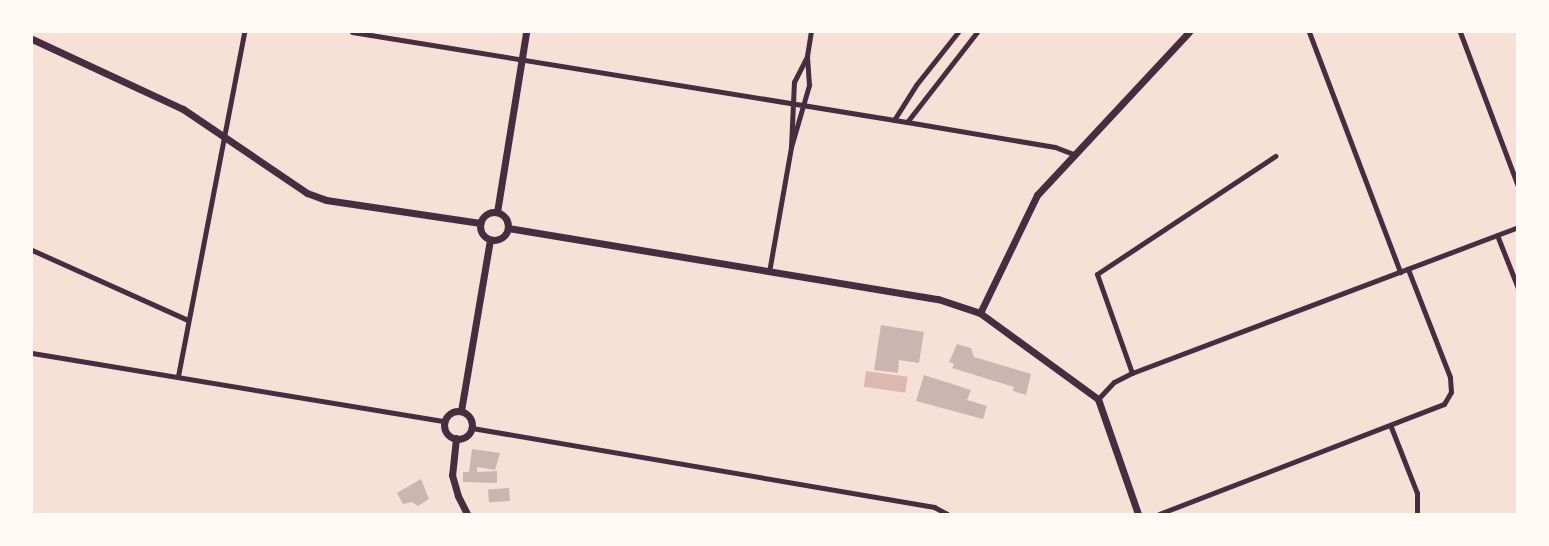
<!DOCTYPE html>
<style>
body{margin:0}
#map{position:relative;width:1549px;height:546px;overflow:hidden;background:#f7e1d7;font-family:Karla,sans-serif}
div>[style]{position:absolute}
.water>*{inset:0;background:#dcb8b0;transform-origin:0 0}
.building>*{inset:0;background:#ccb4b1;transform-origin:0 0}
.minor>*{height:5px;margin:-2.5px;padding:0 2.5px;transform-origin:2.5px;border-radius:2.5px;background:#4a2c40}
.tertiary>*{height:7px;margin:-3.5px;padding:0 3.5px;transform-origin:3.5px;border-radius:3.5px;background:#4a2c40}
.tertiary>.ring{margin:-3.5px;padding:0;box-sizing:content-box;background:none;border:7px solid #4a2c40;border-radius:50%}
span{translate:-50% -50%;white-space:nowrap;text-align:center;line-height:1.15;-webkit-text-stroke:5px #fffaf5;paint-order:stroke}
.frame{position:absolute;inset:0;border:33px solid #fffaf5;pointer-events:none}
</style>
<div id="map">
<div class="water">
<i style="left:866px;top:371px;width:42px;height:16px;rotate:8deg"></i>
</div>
<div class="building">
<i style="clip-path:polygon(881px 325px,924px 332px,919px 363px,899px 360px,898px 373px,874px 370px)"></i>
<i style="clip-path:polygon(957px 344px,971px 348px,974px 357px,1031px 374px,1026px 395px,1013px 391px,1014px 387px,952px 368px,954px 364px,949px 362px)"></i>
<i style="clip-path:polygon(924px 375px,971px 390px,967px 400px,987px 406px,983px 419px,916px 401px)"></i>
<i style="clip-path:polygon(472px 449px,500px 453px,495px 470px,477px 467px,477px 472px,497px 471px,497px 483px,463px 482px,463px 472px,469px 472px)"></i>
<i style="clip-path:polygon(421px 479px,429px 499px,418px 506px,412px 502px,403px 504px,397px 493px)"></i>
<i style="left:509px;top:488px;width:13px;height:21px;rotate:86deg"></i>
</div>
<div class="minor">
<i style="left:352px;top:32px;width:562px;rotate:9.21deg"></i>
<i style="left:907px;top:122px;width:150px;rotate:9.6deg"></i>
<i style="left:1055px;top:147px;width:22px;rotate:21deg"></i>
<i style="left:1309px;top:32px;width:257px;rotate:69.2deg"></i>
<i style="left:1460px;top:32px;width:165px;rotate:69.4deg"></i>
<i style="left:894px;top:120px;width:41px;rotate:-57.8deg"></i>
<i style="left:916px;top:85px;width:68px;rotate:-51.6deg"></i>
<i style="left:907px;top:122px;width:114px;rotate:-52.1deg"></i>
<i style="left:791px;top:147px;width:65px;rotate:-87.4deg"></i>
<i style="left:794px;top:82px;width:29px;rotate:-63deg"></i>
<i style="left:807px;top:56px;width:24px;rotate:-81deg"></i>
<i style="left:1497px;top:235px;width:57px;rotate:68.4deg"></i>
<i style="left:32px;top:250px;width:171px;rotate:24.2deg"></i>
<i style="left:769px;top:272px;width:127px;rotate:-80deg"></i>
<i style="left:791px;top:147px;width:65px;rotate:-73.8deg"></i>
<i style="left:809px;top:85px;width:29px;rotate:-94deg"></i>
<i style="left:32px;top:353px;width:418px;rotate:9.4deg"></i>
<i style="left:1132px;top:373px;width:105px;rotate:-109.5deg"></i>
<i style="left:1097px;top:274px;width:214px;rotate:-33.5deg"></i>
<i style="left:178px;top:376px;width:350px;rotate:-79.1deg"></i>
<i style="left:1098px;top:399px;width:23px;rotate:-47deg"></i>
<i style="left:1114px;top:382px;width:20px;rotate:-27deg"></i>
<i style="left:1132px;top:373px;width:413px;rotate:-20.7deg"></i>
<i style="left:1391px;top:427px;width:71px;rotate:68.5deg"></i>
<i style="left:1417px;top:493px;width:21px;rotate:90deg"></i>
<i style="left:472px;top:428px;width:469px;rotate:9.7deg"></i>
<i style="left:934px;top:507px;width:15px;rotate:28deg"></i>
<i style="left:1159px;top:514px;width:305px;rotate:-21.1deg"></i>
<i style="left:1444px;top:404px;width:14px;rotate:-60deg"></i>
<i style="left:1451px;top:392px;width:15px;rotate:-94deg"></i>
<i style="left:1450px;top:377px;width:116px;rotate:-111.3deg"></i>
</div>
<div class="tertiary">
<i style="left:32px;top:39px;width:166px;rotate:24.9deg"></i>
<i style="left:183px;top:109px;width:150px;rotate:34.1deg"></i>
<i style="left:307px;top:193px;width:20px;rotate:20deg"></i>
<i style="left:326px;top:200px;width:156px;rotate:8.5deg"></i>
<i class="ring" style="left:480px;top:212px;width:21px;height:21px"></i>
<i style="left:497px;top:212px;width:182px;rotate:-80.8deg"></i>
<i style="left:508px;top:228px;width:436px;rotate:9.4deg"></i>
<i style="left:938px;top:299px;width:44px;rotate:18.4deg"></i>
<i style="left:980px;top:313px;width:146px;rotate:36.1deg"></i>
<i style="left:1098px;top:399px;width:122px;rotate:70.8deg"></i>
<i style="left:980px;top:313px;width:131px;rotate:-64.2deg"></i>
<i style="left:1037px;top:195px;width:223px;rotate:-47deg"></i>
<i style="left:461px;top:411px;width:173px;rotate:-80.4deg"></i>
<i class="ring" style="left:444px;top:411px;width:21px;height:21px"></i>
<i style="left:456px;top:438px;width:37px;rotate:96deg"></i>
<i style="left:452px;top:475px;width:22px;rotate:74deg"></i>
<i style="left:458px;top:496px;width:20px;rotate:63deg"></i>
</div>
<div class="frame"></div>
</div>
